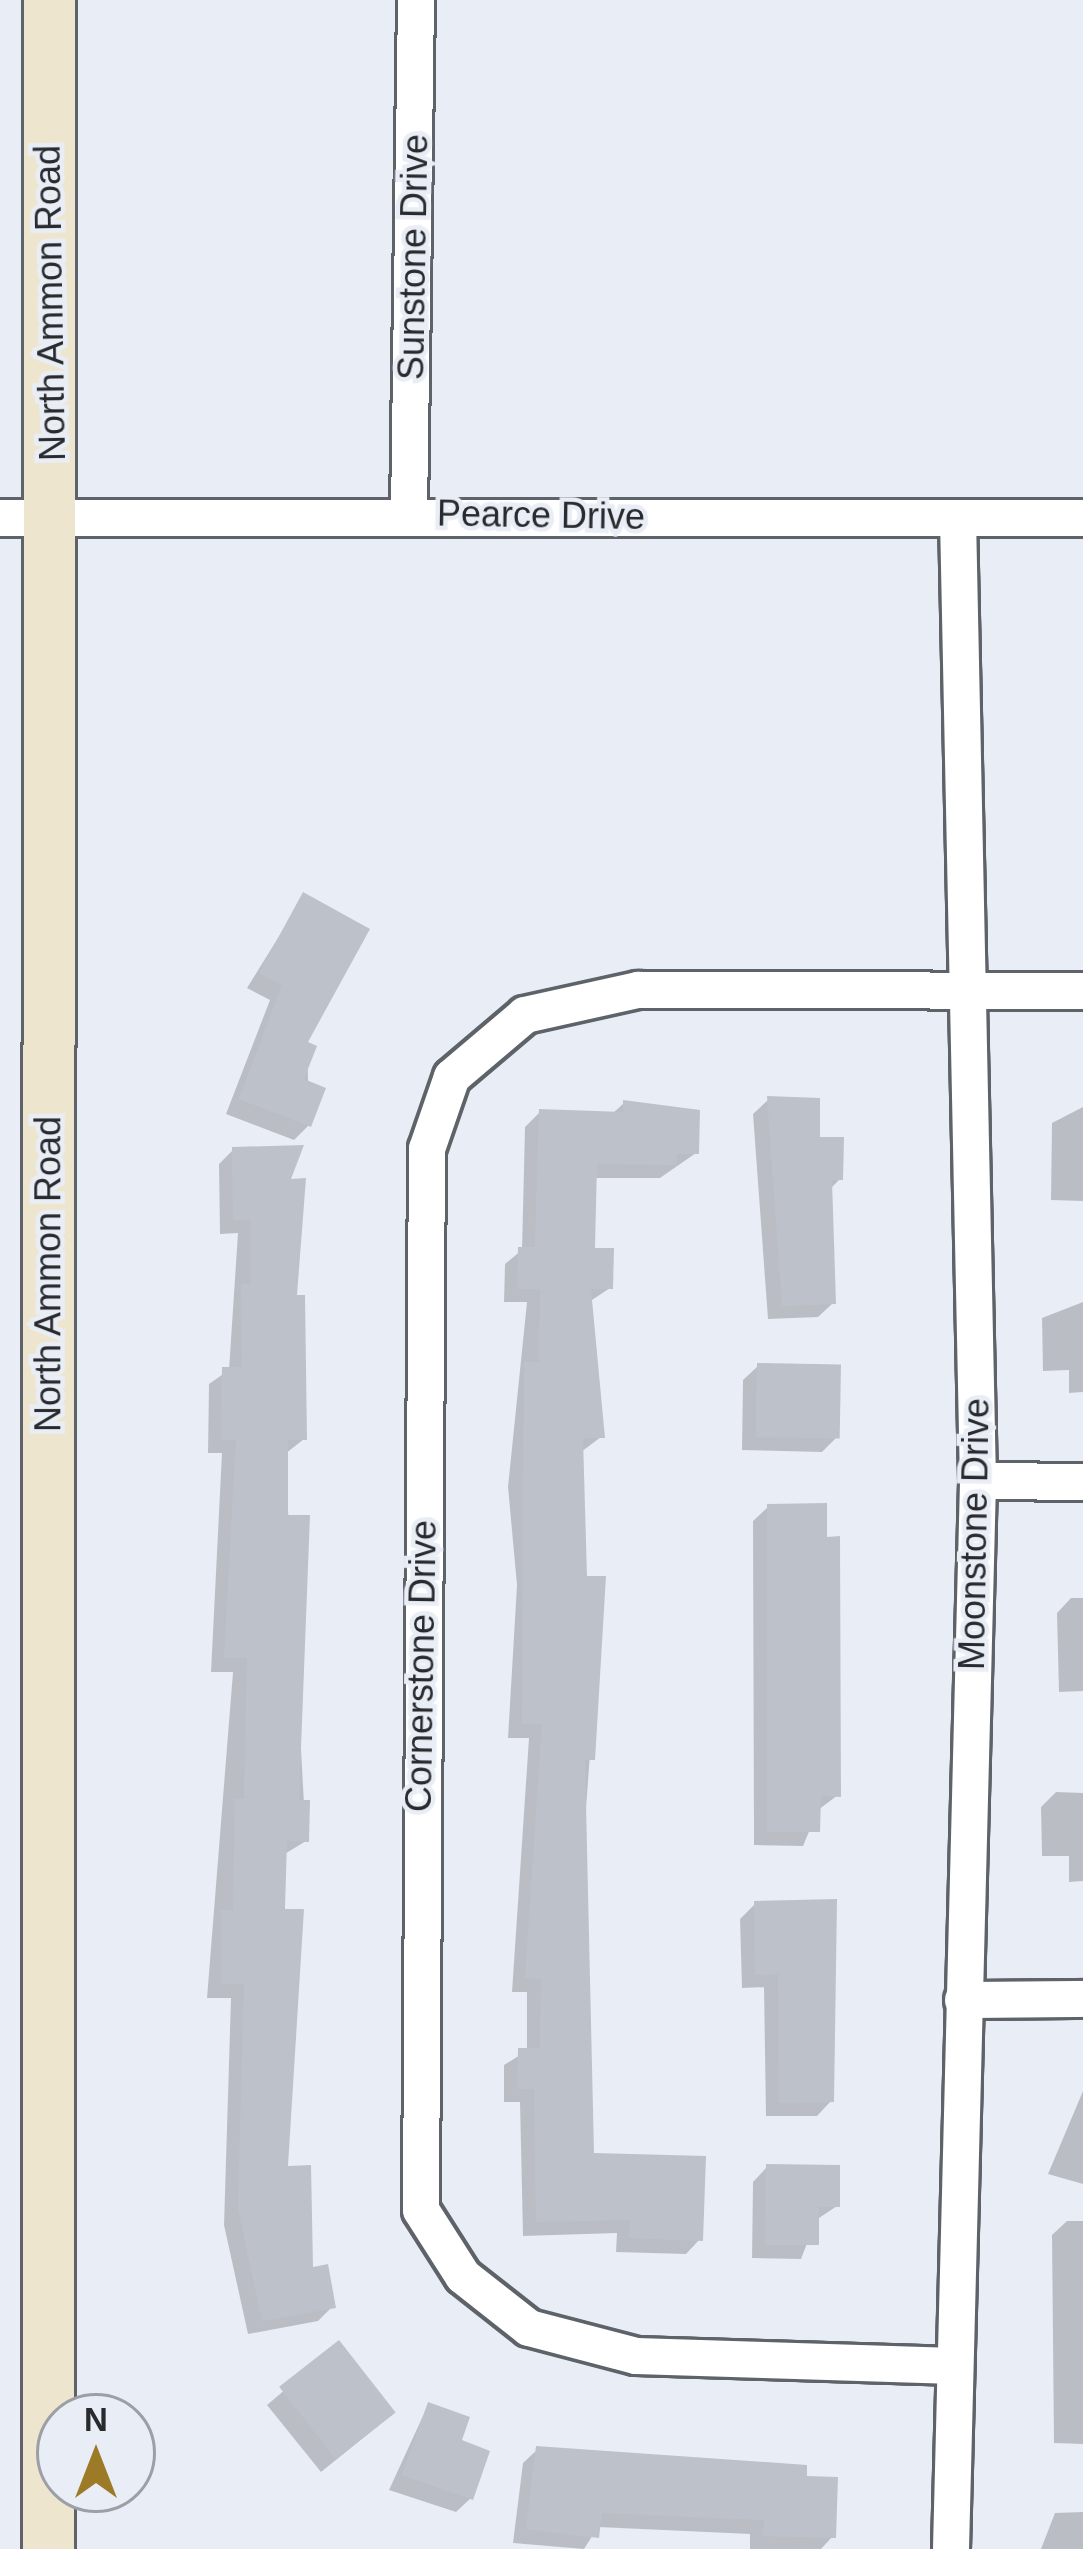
<!DOCTYPE html>
<style>
body{margin:0}
#map{position:relative;width:1083px;height:2549px;overflow:hidden;background:#e9eef6;font-family:Helvetica,sans-serif}
div>[style]{position:absolute}
.shadow>*{inset:0;background:#0003}
.building>*{inset:0;background:#bdc2ca;transform-origin:0 0}
.roads{filter:drop-shadow(3px 0 #5e636a) drop-shadow(-3px 0 #5e636a) drop-shadow(0 3px #5e636a) drop-shadow(0 -3px #5e636a)}
.minor>*{height:36px;margin:-18px;padding:0 18px;transform-origin:18px;border-radius:18px;background:#fff}
.secondary>*{height:51px;margin:-25.5px;padding:0 25.5px;transform-origin:25.5px;border-radius:25.5px;background:#eee5cf}
span{translate:-50% -50%;white-space:nowrap;text-align:center;line-height:1.15;-webkit-text-stroke:9px #e9eef6;paint-order:stroke}
.street-label{font-size:36px;color:#282a2d}
.north{position:absolute;left:36px;top:2393px;width:120px;height:120px;box-sizing:border-box;background:#e9eef6;border:3px solid #9ca0a6;border-radius:50%;rotate:0deg;font-size:33px;font-weight:700;line-height:48px;text-align:center;color:#282a2d}
.north::after{content:'';display:block;margin:auto;width:42px;height:54px;background:#9d7a26;clip-path:polygon(50% 0,100% 100%,50% 72%,0 100%)}
</style>
<div id="map">
<div class="shadow">
<i style="clip-path:polygon(304px 896px,309px 1125px,294px 1140px,226px 1114px,270px 1000px,247px 988px)"></i>
<i style="clip-path:polygon(768px 1100px,817px 1140px,840px 1179px,829px 1190px,833px 1303px,818px 1317px,768px 1319px,753px 1114px)"></i>
<i style="clip-path:polygon(624px 1103px,696px 1153px,660px 1178px,593px 1178px,592px 1251px,610px 1288px,589px 1302px,601px 1437px,581px 1452px,584px 1579px,603px 1579px,579px 1903px,591px 2156px,700px 2239px,686px 2254px,616px 2252px,617px 2233px,523px 2236px,520px 2102px,504px 2102px,504px 2065px,527px 2051px,527px 1992px,512px 1992px,529px 1738px,508px 1738px,517px 1585px,508px 1487px,527px 1302px,504px 1302px,505px 1264px,522px 1250px,525px 1127px,540px 1112px,612px 1114px)"></i>
<i style="clip-path:polygon(1083px 1107px,1083px 1201px,1051px 1200px,1052px 1123px)"></i>
<i style="clip-path:polygon(233px 1150px,286px 1182px,304px 1439px,285px 1454px,306px 1841px,283px 1855px,285px 2169px,310px 2271px,332px 2307px,318px 2321px,248px 2334px,224px 2225px,231px 1998px,207px 1998px,233px 1672px,211px 1672px,222px 1453px,208px 1453px,209px 1384px,229px 1370px,238px 1233px,220px 1234px,219px 1164px)"></i>
<i style="clip-path:polygon(1083px 1302px,1083px 1392px,1069px 1393px,1069px 1370px,1043px 1371px,1042px 1318px)"></i>
<i style="clip-path:polygon(758px 1366px,837px 1437px,822px 1452px,742px 1450px,743px 1380px)"></i>
<i style="clip-path:polygon(768px 1507px,838px 1795px,818px 1810px,803px 1846px,754px 1845px,753px 1521px)"></i>
<i style="clip-path:polygon(1071px 1598px,1083px 1598px,1083px 1691px,1059px 1692px,1057px 1613px)"></i>
<i style="clip-path:polygon(1056px 1792px,1083px 1793px,1083px 1881px,1069px 1882px,1069px 1856px,1042px 1856px,1041px 1807px)"></i>
<i style="clip-path:polygon(755px 1904px,831px 2101px,817px 2116px,766px 2116px,764px 1987px,742px 1988px,740px 1919px)"></i>
<i style="clip-path:polygon(1083px 2091px,1083px 2184px,1048px 2174px)"></i>
<i style="clip-path:polygon(767px 2167px,837px 2206px,816px 2220px,801px 2259px,752px 2258px,753px 2182px)"></i>
<i style="clip-path:polygon(1067px 2221px,1083px 2221px,1083px 2444px,1054px 2443px,1052px 2235px)"></i>
<i style="clip-path:polygon(339px 2344px,378px 2426px,321px 2472px,267px 2405px)"></i>
<i style="clip-path:polygon(428px 2405px,471px 2498px,456px 2512px,389px 2490px)"></i>
<i style="clip-path:polygon(538px 2449px,804px 2479px,833px 2536px,821px 2549px,750px 2549px,750px 2534px,598px 2527px,584px 2549px,513px 2543px,523px 2463px)"></i>
<i style="clip-path:polygon(1083px 2512px,1083px 2549px,1041px 2549px,1055px 2513px)"></i>
</div>
<div class="building">
<i style="clip-path:polygon(303px 892px,370px 929px,308px 1042px,317px 1046px,304px 1079px,326px 1088px,311px 1127px,239px 1099px,282px 985px,259px 973px)"></i>
<i style="clip-path:polygon(767px 1096px,820px 1098px,820px 1137px,844px 1137px,843px 1180px,832px 1180px,836px 1304px,782px 1306px)"></i>
<i style="clip-path:polygon(623px 1100px,700px 1110px,699px 1154px,677px 1154px,677px 1165px,597px 1164px,595px 1248px,614px 1248px,613px 1289px,591px 1289px,605px 1438px,583px 1438px,587px 1576px,606px 1576px,595px 1760px,585px 1760px,594px 2153px,706px 2156px,703px 2241px,629px 2238px,630px 2220px,536px 2222px,534px 2089px,517px 2089px,518px 2048px,540px 2048px,541px 1979px,525px 1978px,542px 1724px,522px 1724px,524px 1362px,539px 1362px,540px 1289px,517px 1289px,518px 1247px,535px 1247px,539px 1109px,623px 1112px)"></i>
<i style="clip-path:polygon(304px 1145px,291px 1179px,306px 1178px,297px 1295px,305px 1295px,307px 1440px,288px 1440px,288px 1515px,310px 1515px,299px 1800px,310px 1800px,309px 1842px,287px 1841px,285px 1909px,304px 1909px,288px 2166px,311px 2165px,313px 2267px,328px 2264px,336px 2308px,262px 2321px,238px 2208px,244px 1984px,221px 1984px,221px 1910px,233px 1910px,235px 1799px,244px 1799px,247px 1658px,224px 1658px,236px 1440px,221px 1440px,222px 1367px,242px 1367px,241px 1284px,251px 1284px,251px 1220px,233px 1220px,232px 1147px)"></i>
<i style="left:757px;top:1363px;width:84px;height:74px;rotate:1deg"></i>
<i style="clip-path:polygon(827px 1503px,827px 1537px,840px 1536px,841px 1797px,821px 1796px,820px 1832px,767px 1832px,767px 1504px)"></i>
<i style="clip-path:polygon(837px 1899px,834px 2102px,779px 2103px,778px 1974px,755px 1975px,754px 1901px)"></i>
<i style="clip-path:polygon(766px 2164px,840px 2165px,840px 2207px,819px 2207px,819px 2245px,765px 2245px)"></i>
<i style="left:339px;top:2340px;width:92px;height:76px;rotate:52deg"></i>
<i style="clip-path:polygon(428px 2402px,470px 2417px,462px 2440px,490px 2451px,473px 2500px,402px 2475px)"></i>
<i style="clip-path:polygon(536px 2446px,807px 2465px,807px 2476px,838px 2477px,836px 2538px,763px 2536px,764px 2520px,602px 2513px,599px 2538px,526px 2529px)"></i>
</div>
<div class="roads">
<div class="minor">
<i style="left:409px;top:514px;width:514px;rotate:-89.22deg"></i>
<i style="left:0;top:518px;width:1083px"></i>
<i style="left:978px;top:1481px;width:105px;rotate:0.5deg"></i>
<i style="left:963px;top:2000px;width:120px;rotate:-0.5deg"></i>
<i style="left:955px;top:2366px;width:319px;rotate:-178.2deg"></i>
<i style="left:636px;top:2356px;width:111px;rotate:-165.3deg"></i>
<i style="left:529px;top:2328px;width:84px;rotate:-141.8deg"></i>
<i style="left:463px;top:2276px;width:78px;rotate:-122.5deg"></i>
<i style="left:421px;top:2210px;width:1061px;rotate:-89.68deg"></i>
<i style="left:427px;top:1149px;width:76px;rotate:-70.9deg"></i>
<i style="left:452px;top:1077px;width:96px;rotate:-40.3deg"></i>
<i style="left:525px;top:1015px;width:116px;rotate:-12.5deg"></i>
<i style="left:638px;top:990px;width:445px;rotate:0.1deg"></i>
<i style="left:951px;top:2549px;width:1068px;rotate:-88.55deg"></i>
<i style="left:978px;top:1481px;width:962px;rotate:-91.19deg"></i>
</div>
<div class="secondary">
<i style="left:48px;top:2549px;width:2549px;rotate:-89.98deg"></i>
</div>
</div>
<div class="street-label">
<span style="left:413px;top:257px;rotate:-89deg">Sunstone Drive</span>
<span style="left:50px;top:303px;rotate:-91deg">North Ammon Road</span>
<span style="left:541px;top:515px;rotate:1deg">Pearce Drive</span>
<span style="left:48px;top:1274px;rotate:-90deg">North Ammon Road</span>
<span style="left:974px;top:1534px;rotate:-89deg">Moonstone Drive</span>
<span style="left:421px;top:1666px;rotate:-89deg">Cornerstone Drive</span>
</div>
<div class="north">N</div>
</div>
